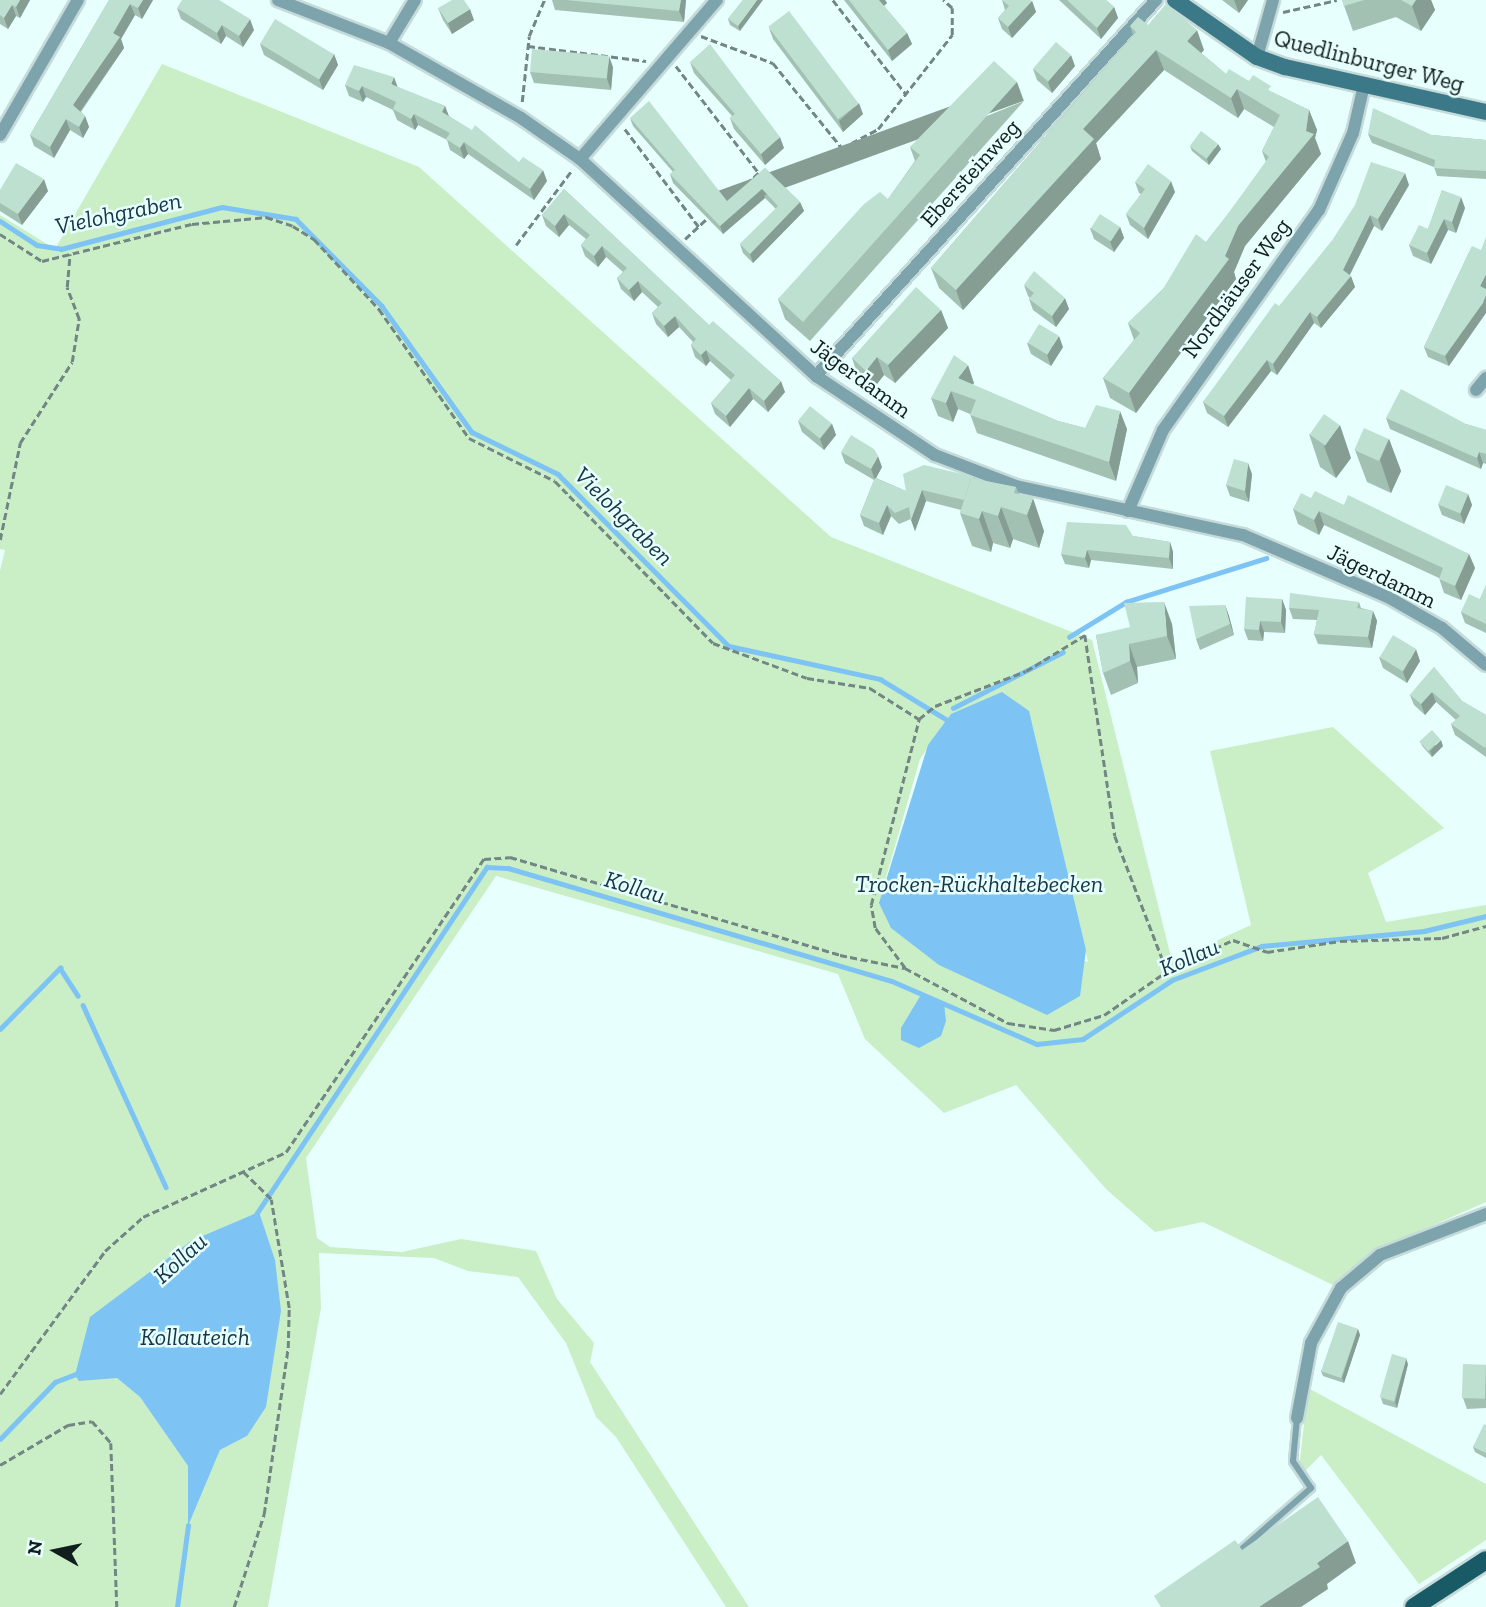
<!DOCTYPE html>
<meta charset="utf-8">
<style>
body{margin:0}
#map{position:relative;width:1486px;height:1607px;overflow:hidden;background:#e7fffd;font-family:"Zilla Slab",serif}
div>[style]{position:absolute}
.green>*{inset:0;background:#caeec6}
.water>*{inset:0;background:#7dc3f3}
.stream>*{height:4.5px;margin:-2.25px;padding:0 2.25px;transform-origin:2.25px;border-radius:2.25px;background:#7dc3f3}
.path>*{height:2.5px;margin-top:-1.25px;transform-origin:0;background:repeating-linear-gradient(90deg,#728684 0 7px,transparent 0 10.5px)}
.roads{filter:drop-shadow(2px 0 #c5dbd9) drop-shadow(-2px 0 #c5dbd9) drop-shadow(0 2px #c5dbd9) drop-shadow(0 -2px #c5dbd9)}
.lane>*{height:6px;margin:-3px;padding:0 3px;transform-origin:3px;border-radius:3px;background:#7da3ad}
.street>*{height:12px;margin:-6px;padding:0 6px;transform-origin:6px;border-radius:6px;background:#7da3ad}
.secondary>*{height:16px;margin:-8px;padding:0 8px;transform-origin:8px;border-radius:8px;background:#3c7988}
.primary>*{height:18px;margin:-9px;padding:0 9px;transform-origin:9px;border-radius:9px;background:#195a67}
.wall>*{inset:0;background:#a3c1b3}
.shaded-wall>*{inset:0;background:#859d92;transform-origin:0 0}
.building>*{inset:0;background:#bee0d0;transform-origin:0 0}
span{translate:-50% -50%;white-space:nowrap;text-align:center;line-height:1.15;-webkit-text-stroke:5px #e7fffd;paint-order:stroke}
.street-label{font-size:23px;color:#101f1e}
.water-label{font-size:24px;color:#163549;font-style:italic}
.north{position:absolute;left:21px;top:1516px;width:70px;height:70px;-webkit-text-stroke:5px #e7fffd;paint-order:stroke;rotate:279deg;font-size:19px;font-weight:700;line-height:28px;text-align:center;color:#101f1e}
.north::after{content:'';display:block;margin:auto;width:24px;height:32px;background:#101f1e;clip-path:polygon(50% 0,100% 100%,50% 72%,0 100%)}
</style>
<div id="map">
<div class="green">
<i style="clip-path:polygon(evenodd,162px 64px,419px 167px,831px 537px,1092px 640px,1172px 961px,1251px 925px,1210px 751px,1333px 727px,1444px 828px,1368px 873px,1386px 922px,1486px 905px,1486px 1202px,1379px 1249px,1333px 1285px,1203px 1222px,1155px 1232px,1106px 1189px,1016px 1085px,944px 1113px,865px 1039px,838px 974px,496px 876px,306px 1158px,317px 1238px,330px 1247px,402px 1252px,461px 1239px,536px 1251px,557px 1299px,594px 1343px,590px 1362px,749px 1607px,726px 1607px,616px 1437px,596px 1417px,566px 1343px,518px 1277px,468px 1271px,434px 1258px,319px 1253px,321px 1308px,268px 1607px,0 1607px,0 571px,5px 550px,0 549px,0 215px,55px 249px,162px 64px,951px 714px,1033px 728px,1088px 962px,884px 884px,920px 759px,951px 714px,162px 64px,117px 1378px,247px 1436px,220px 1450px,189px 1523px,188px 1466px,140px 1397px,117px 1378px)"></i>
<i style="clip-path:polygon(1308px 1388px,1486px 1484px,1486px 1540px,1419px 1584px,1321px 1455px,1298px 1478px)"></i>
</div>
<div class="water">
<i style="clip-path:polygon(1002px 692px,1029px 711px,1086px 950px,1080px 996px,1047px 1015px,939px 965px,891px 928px,879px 903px,928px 745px,951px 714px)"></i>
<i style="clip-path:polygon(922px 993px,944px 1003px,946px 1021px,941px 1036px,919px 1048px,901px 1040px,901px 1028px)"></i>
<i style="clip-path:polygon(259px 1212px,275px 1260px,281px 1311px,266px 1407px,247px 1436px,220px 1450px,188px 1526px,188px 1466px,140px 1397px,117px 1378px,79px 1381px,75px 1375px,90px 1317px,191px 1241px)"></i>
</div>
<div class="stream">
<i style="left:0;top:221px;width:44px;rotate:33deg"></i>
<i style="left:37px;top:245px;width:24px;rotate:9deg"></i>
<i style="left:61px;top:249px;width:166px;rotate:-14.6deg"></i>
<i style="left:222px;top:207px;width:75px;rotate:9.2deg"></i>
<i style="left:296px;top:219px;width:122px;rotate:45.3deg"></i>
<i style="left:382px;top:306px;width:155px;rotate:54.5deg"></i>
<i style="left:472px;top:432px;width:96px;rotate:26deg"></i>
<i style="left:558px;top:474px;width:243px;rotate:45.2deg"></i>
<i style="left:729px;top:646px;width:155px;rotate:12.3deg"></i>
<i style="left:880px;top:679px;width:81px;rotate:31.3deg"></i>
<i style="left:1069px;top:637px;width:67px;rotate:-31.6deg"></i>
<i style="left:1126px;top:602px;width:147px;rotate:-17.4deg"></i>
<i style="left:953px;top:708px;width:123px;rotate:-27deg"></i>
<i style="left:83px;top:1005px;width:200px;rotate:65.5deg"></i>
<i style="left:0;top:1029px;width:86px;rotate:-45.5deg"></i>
<i style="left:60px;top:968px;width:33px;rotate:57deg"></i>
<i style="left:255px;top:1216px;width:419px;rotate:-56.4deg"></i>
<i style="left:487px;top:867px;width:21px;rotate:3deg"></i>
<i style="left:508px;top:868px;width:400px;rotate:16.4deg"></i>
<i style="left:892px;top:981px;width:158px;rotate:23.5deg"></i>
<i style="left:1037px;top:1044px;width:46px;rotate:-6.2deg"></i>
<i style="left:1083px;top:1039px;width:107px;rotate:-33.5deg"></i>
<i style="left:1172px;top:980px;width:96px;rotate:-20.7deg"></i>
<i style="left:1262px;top:946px;width:163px;rotate:-5.3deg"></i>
<i style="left:1424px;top:931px;width:64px;rotate:-13.6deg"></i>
<i style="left:0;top:1439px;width:79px;rotate:-46deg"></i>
<i style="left:55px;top:1382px;width:25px;rotate:-21deg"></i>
<i style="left:177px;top:1607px;width:82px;rotate:-82.3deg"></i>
</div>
<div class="path">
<i style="left:833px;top:0;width:119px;rotate:52.2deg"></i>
<i style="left:1283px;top:12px;width:55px;rotate:-12.5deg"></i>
<i style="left:701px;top:36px;width:77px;rotate:20.6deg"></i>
<i style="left:773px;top:63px;width:109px;rotate:50.9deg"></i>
<i style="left:842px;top:148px;width:41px;rotate:-27.8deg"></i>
<i style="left:878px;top:129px;width:120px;rotate:-51.8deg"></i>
<i style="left:952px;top:35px;width:27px;rotate:-90deg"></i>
<i style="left:952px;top:8px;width:12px;rotate:-138deg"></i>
<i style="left:528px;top:46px;width:119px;rotate:7.2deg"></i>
<i style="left:676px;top:66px;width:135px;rotate:52.2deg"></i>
<i style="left:759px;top:173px;width:47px;rotate:138.5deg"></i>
<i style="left:522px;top:102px;width:66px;rotate:-83.9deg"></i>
<i style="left:529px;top:36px;width:39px;rotate:-67deg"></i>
<i style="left:625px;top:129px;width:123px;rotate:52.9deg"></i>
<i style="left:799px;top:178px;width:52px;rotate:-34.9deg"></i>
<i style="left:0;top:234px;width:50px;rotate:32.7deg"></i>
<i style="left:42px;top:261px;width:154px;rotate:-13.9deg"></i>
<i style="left:192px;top:224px;width:74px;rotate:-5.4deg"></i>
<i style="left:266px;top:217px;width:28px;rotate:18deg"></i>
<i style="left:293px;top:226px;width:25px;rotate:32deg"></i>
<i style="left:314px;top:239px;width:96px;rotate:47.1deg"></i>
<i style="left:379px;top:309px;width:157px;rotate:55.1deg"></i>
<i style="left:469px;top:438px;width:96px;rotate:26.6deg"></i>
<i style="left:555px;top:481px;width:226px;rotate:45.7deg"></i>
<i style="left:713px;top:643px;width:100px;rotate:20.4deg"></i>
<i style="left:807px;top:678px;width:64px;rotate:9deg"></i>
<i style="left:870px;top:688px;width:58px;rotate:32.3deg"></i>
<i style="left:685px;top:239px;width:33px;rotate:-43deg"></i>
<i style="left:516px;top:245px;width:94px;rotate:-53.3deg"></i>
<i style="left:0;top:540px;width:99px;rotate:-78.3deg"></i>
<i style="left:20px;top:443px;width:96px;rotate:-57.3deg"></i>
<i style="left:72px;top:362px;width:44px;rotate:-80.8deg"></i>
<i style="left:79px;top:319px;width:34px;rotate:-111deg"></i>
<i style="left:67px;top:287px;width:33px;rotate:-85deg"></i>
<i style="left:905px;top:968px;width:50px;rotate:-126.9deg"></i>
<i style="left:875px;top:928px;width:23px;rotate:-100deg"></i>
<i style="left:871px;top:905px;width:192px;rotate:-75.5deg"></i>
<i style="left:919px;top:719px;width:21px;rotate:-39deg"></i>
<i style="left:935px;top:706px;width:97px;rotate:-21deg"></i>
<i style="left:1026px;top:671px;width:69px;rotate:-31.4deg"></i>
<i style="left:1085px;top:635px;width:203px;rotate:81.5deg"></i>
<i style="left:1115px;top:836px;width:145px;rotate:68.9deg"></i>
<i style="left:0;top:1394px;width:177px;rotate:-53.7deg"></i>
<i style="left:105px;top:1251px;width:51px;rotate:-41.8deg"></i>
<i style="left:143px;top:1217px;width:157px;rotate:-24.4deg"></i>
<i style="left:286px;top:1152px;width:354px;rotate:-56deg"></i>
<i style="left:484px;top:859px;width:26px;rotate:-4deg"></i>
<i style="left:510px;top:857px;width:344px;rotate:16.5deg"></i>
<i style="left:840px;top:955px;width:66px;rotate:11.3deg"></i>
<i style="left:905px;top:968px;width:117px;rotate:28.1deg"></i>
<i style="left:1008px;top:1023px;width:47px;rotate:8.7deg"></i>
<i style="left:1054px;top:1030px;width:52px;rotate:-16.7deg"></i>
<i style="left:1104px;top:1015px;width:77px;rotate:-34.9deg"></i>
<i style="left:1167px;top:971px;width:73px;rotate:-25.2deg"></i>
<i style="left:1233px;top:940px;width:36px;rotate:19deg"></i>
<i style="left:1267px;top:952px;width:74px;rotate:-8.6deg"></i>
<i style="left:1340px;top:941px;width:102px;rotate:-1.7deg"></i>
<i style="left:1442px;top:938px;width:46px;rotate:-15.3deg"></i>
<i style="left:0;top:1465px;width:79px;rotate:-30.5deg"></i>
<i style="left:68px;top:1425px;width:24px;rotate:-9deg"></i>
<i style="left:92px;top:1421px;width:29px;rotate:49deg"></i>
<i style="left:111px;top:1443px;width:164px;rotate:87.9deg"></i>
<i style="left:234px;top:1607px;width:98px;rotate:-72.1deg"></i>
<i style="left:264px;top:1514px;width:168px;rotate:-81.8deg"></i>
<i style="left:288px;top:1348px;width:40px;rotate:-88.6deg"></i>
<i style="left:289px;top:1308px;width:110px;rotate:-99.4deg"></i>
<i style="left:271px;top:1199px;width:39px;rotate:-136deg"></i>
</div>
<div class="roads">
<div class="lane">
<i style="left:1236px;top:1554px;width:100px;rotate:-41.3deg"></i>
<i style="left:1311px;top:1488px;width:32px;rotate:-124deg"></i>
<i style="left:1293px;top:1461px;width:43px;rotate:-84.7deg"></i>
</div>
<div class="street">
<i style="left:278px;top:0;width:119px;rotate:21.2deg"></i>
<i style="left:389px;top:43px;width:152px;rotate:29.6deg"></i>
<i style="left:521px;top:118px;width:72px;rotate:34.8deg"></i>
<i style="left:580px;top:159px;width:321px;rotate:42.6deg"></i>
<i style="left:816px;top:376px;width:143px;rotate:33.6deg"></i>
<i style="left:935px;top:455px;width:87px;rotate:20.9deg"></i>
<i style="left:1016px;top:486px;width:232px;rotate:12.2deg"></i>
<i style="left:1243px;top:535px;width:158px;rotate:23.2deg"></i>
<i style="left:1388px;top:597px;width:62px;rotate:29.9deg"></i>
<i style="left:1442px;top:628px;width:57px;rotate:40.1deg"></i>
<i style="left:389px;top:43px;width:50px;rotate:-58.8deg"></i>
<i style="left:1257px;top:57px;width:59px;rotate:-74.3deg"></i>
<i style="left:0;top:135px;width:156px;rotate:-60deg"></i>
<i style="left:580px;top:159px;width:210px;rotate:-49.3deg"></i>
<i style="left:816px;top:376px;width:507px;rotate:-47.88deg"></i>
<i style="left:1476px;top:390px;width:16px;rotate:-50deg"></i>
<i style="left:1128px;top:511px;width:88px;rotate:-66.6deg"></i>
<i style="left:1163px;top:430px;width:270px;rotate:-54.7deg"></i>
<i style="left:1319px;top:210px;width:84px;rotate:-66.2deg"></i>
<i style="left:1353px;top:133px;width:49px;rotate:-77.1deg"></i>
<i style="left:1297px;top:1418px;width:76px;rotate:-79.4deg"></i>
<i style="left:1311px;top:1343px;width:63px;rotate:-61.4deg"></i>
<i style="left:1341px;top:1288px;width:51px;rotate:-40.2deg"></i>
<i style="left:1380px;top:1255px;width:114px;rotate:-21.1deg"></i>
</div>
<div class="secondary">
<i style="left:1175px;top:0;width:100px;rotate:34.8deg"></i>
<i style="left:1257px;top:57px;width:30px;rotate:20deg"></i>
<i style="left:1285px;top:67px;width:206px;rotate:12.6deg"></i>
</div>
<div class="primary">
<i style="left:1414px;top:1607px;width:86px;rotate:-33.1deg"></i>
</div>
</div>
<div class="wall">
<i style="clip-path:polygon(0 0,30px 0,20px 18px,16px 16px,8px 29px,0 24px)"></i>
<i style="clip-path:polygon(109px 0,153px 0,142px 19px,135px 15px,121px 39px,124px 48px,81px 112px,85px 116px,89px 127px,83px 138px,70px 130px,54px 158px,34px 146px,30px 135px)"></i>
<i style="clip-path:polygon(552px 0,686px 0,684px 22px,555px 10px)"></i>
<i style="clip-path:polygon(743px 0,740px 31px,730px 25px,728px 19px)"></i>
<i style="clip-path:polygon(844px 0,885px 0,887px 3px,884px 6px,907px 33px,912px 44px,892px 61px)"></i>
<i style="clip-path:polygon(1002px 0,1032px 1px,1036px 12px,1012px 38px,1002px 29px,998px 18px,1005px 10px)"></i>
<i style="clip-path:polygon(1059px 0,1106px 0,1114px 7px,1118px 18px,1101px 39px)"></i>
<i style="clip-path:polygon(1222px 0,1248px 0,1239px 13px)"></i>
<i style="clip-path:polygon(1342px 0,1431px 0,1435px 10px,1421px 31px,1396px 17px,1353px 31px)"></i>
<i style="clip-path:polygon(177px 8px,254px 30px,243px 47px,226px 36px,221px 44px,181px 19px)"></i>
<i style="clip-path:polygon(438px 8px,474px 20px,452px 34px,443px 20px)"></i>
<i style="clip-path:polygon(1148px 25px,1204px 50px,1201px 53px,1226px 74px,1249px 81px,1309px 110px,1317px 130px,1315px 138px,1321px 154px,1245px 246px,1234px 272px,1236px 279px,1136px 413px,1110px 398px,1103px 378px,1134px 340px,1128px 323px,1163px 289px,1206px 242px,1228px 214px,1266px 162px,1262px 151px,1274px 127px,1244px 109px,1238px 118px,1164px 70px,1096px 143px,1101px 159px,963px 310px,939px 288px,931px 268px,1133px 35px,1130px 26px)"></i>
<i style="clip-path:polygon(769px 28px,863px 114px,843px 132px,773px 39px)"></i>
<i style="clip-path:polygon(260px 44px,334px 54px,338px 65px,323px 90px,264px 55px)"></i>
<i style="clip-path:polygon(690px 62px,784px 148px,765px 165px,734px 129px,730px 118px,732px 116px,694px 73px)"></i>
<i style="clip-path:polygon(1075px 66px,1052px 93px,1037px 80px,1033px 69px)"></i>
<i style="clip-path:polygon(613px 67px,611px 90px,534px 83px,530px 72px)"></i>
<i style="clip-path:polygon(345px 85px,397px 87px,445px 106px,449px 116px,547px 181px,534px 200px,468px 154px,464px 159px,450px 150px,447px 140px,418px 125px,415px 130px,397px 120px,393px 110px,366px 97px,363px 102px,349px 96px)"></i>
<i style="clip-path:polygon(1024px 101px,810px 341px,785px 319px,778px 299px,888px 199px,915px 161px,910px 147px)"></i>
<i style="clip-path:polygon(630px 118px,727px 201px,765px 168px,800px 202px,804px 211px,753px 263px,743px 253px,740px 244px,776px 209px,765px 198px,723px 234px,673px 183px,670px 174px,673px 172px,633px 126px)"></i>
<i style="clip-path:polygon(1368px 134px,1432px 135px,1486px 140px,1486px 179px,1437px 176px,1434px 167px,1372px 143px)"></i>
<i style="clip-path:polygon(1190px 146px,1221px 149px,1209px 165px,1192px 151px)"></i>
<i style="clip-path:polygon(1135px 182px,1175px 192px,1148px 239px,1130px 225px,1126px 214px,1141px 194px,1139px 193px)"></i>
<i style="clip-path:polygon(1409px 185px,1382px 231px,1374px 226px,1350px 275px,1355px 287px,1321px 328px,1314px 323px,1277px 375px,1271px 371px,1228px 427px,1207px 413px,1203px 402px,1331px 242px)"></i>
<i style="clip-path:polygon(564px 189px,709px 325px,785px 392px,768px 412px,753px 399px,730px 427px,715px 414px,711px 403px,731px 380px,710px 361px,706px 366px,695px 357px,691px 345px,693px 342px,679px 327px,668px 337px,656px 324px,652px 313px,658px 307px,642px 292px,634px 301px,621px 289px,617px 278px,623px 272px,606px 257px,598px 267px,585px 256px,581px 245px,586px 239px,569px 225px,559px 237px,546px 226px,542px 215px)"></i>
<i style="clip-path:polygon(0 190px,48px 191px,22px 225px,0 211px)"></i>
<i style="clip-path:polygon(1442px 190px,1465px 208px,1456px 233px,1448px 230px,1431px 264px,1413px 256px,1409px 245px,1428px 229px)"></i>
<i style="clip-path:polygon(1120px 227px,1124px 238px,1114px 252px,1094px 239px,1090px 228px)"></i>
<i style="clip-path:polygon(1472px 246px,1449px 366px,1428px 357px,1424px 347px)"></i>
<i style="clip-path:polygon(1024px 285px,1069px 309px,1056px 327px,1033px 310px,1029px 299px,1030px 298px,1028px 296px)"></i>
<i style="clip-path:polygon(941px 310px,948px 328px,895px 383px,884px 375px,873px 389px,858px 376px,852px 358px)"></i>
<i style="clip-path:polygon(1027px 343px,1063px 347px,1051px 366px,1031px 354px)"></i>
<i style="clip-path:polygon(974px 383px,973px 385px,1058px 421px,1085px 428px,1127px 429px,1116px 481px,977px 433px,970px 414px,958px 409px,953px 422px,938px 416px,931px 398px)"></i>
<i style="clip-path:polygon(1386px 418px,1466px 424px,1486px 430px,1486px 464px,1483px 463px,1481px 469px,1390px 429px)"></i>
<i style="clip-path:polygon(798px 421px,832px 424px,836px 435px,824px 450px,802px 432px)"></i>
<i style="clip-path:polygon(1309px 434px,1351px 458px,1336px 478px,1320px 467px)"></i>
<i style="clip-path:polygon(1389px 439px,1401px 471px,1391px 493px,1367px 482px,1355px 450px)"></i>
<i style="clip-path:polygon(841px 452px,882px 467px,876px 478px,906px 491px,974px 477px,975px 479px,1016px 487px,1019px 494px,1044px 531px,1039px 548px,1013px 539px,1010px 548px,993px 543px,991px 552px,972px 546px,960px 513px,961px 510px,926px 501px,915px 531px,911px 519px,899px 524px,891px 516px,883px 535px,864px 526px,860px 515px,874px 480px,845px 463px)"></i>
<i style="clip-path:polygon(1252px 474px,1249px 502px,1230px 496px,1226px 485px)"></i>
<i style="clip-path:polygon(1468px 494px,1472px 505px,1464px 524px,1442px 515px,1438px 504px)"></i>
<i style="clip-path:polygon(1311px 498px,1344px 505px,1469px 554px,1475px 568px,1461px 600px,1444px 593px,1439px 578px,1324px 525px,1319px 535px,1298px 524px,1293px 509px)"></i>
<i style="clip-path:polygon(1133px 536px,1170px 542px,1173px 552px,1173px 569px,1091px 560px,1089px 568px,1065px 564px,1061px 554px)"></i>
<i style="clip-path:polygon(1486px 585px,1486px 633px,1465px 623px,1461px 612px,1480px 599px)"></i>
<i style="clip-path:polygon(1282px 599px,1286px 610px,1285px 633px,1264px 632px,1263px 641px,1248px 640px,1244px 629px)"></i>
<i style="clip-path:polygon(1359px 602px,1361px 608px,1373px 611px,1377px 621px,1372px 648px,1318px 644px,1314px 634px,1317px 620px,1293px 619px,1289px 608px)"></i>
<i style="clip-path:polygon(1225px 605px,1229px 616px,1234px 635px,1200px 650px,1196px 639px)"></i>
<i style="clip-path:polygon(1172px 624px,1176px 659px,1137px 667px,1138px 683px,1111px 695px,1103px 673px,1096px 635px)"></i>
<i style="clip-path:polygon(1379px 657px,1420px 661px,1407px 683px,1383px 668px)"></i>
<i style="clip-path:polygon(1434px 667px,1462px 701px,1486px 715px,1486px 757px,1455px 735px,1451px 724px,1456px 720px,1436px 702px,1425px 715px,1414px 705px,1410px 695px)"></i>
<i style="clip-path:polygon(1420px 742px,1443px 746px,1432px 757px,1423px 747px)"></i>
<i style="clip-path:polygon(1358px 1329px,1360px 1335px,1344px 1383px,1323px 1376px,1321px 1371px)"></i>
<i style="clip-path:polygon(1408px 1364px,1397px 1408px,1383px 1404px,1381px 1398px)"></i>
<i style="clip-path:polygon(1486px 1365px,1486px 1408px,1467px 1409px,1463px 1398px)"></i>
<i style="clip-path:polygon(1486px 1425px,1486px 1458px,1475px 1452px,1473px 1447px)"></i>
</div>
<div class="shaded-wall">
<i style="clip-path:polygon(20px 0,30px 0,20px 18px,16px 7px)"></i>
<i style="clip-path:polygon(143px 0,153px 0,142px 19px,138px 8px)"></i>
<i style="clip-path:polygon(681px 0,686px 0,684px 22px,679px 11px)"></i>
<i style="clip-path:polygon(757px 0,763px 0,740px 31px,738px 26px)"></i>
<i style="clip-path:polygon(878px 0,885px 0,887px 3px,881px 8px)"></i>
<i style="clip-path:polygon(1234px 0,1248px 0,1239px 13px)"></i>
<i style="clip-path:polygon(1416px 0,1431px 0,1435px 10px,1421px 31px,1412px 6px)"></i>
<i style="clip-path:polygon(1032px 1px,1036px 12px,1012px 38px,1008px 27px)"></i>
<i style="clip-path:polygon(130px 4px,135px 15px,121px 39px,124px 48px,77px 116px,73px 105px)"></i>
<i style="clip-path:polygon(12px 5px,16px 16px,8px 29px,4px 18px)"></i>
<i style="clip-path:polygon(1114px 7px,1118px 18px,1101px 39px,1097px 28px)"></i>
<i style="clip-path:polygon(470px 9px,474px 20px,452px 34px,448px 23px)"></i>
<i style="clip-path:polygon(250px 19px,254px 30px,243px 47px,239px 36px)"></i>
<i style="clip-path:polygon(222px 25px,226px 36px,221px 44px,217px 33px)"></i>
<i style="clip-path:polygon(1197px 30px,1204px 50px,1194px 61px,1187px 41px)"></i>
<i style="clip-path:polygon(907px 33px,912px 44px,892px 61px,888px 50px)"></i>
<i style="clip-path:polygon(1156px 50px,1164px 70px,1096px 143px,1101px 159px,963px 310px,956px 290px,1083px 129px)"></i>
<i style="clip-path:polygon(334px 54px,338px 65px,323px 90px,319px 79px)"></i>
<i style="clip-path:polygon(1071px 55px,1075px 66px,1052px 93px,1048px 82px)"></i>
<i style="clip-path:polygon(609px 56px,613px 67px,611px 90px,607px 79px)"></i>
<i style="clip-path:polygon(394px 77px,398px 88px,391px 84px)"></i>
<i style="left:1017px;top:82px;width:20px;height:322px;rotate:70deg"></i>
<i style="clip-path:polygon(362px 86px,366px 97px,363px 102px,359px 91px)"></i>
<i style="clip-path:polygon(1237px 89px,1244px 109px,1238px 118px,1231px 98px)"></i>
<i style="clip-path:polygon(859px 103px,863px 114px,843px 132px,839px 121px)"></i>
<i style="clip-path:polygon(445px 106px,449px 117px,442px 112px)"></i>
<i style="clip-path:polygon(1309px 110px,1317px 130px,1315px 138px,1321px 154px,1245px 246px,1234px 272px,1236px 279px,1136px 413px,1129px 393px,1225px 256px,1238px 226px,1306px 131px)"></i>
<i style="clip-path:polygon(414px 114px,418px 125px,415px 130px,411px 119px)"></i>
<i style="clip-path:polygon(85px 116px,89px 127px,83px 138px,79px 127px)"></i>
<i style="clip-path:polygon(66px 119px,70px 130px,54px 158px,50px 147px)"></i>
<i style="clip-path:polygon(780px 137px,784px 148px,765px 165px,761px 154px)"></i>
<i style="clip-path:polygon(464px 142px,468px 154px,464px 159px,460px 148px)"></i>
<i style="clip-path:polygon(1218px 144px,1221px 149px,1209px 165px,1207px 159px)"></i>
<i style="clip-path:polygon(543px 170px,547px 181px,534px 200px,530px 189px)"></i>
<i style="clip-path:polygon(1405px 173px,1409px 185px,1382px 231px,1378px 219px)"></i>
<i style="clip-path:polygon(44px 179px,48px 191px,22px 225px,18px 214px)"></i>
<i style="clip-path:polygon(1171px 181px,1175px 192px,1148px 239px,1144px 228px)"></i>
<i style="clip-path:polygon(762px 189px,765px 198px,723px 234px,720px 226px)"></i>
<i style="clip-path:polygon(1461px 197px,1465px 208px,1456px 233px,1452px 222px)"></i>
<i style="clip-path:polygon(800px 202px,804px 211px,753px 263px,750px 254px)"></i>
<i style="clip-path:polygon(564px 214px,569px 225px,559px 237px,555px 226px)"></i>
<i style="clip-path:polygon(1370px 215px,1374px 226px,1347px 280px,1351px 276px,1355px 287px,1321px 328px,1317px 317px,1343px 270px)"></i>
<i style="clip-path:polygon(1444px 219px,1448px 230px,1431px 264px,1427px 253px)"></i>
<i style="clip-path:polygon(1120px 227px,1124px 238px,1114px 252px,1110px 241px)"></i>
<i style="clip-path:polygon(602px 246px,606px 257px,598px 267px,594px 256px)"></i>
<i style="clip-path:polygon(1486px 274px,1486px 292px,1480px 286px)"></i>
<i style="clip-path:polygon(638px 281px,642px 292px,634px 301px,629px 290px)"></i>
<i style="clip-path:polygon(1486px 295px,1486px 313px,1449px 366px,1445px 356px)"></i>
<i style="clip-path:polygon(1065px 298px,1069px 309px,1056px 327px,1052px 316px)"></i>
<i style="clip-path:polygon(941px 310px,948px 328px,895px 383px,888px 365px)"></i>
<i style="clip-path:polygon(1310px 312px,1314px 323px,1277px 375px,1273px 364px)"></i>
<i style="clip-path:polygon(675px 316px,679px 327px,668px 337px,664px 326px)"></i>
<i style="clip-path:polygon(1059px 336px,1063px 347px,1051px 366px,1047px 355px)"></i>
<i style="clip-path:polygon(706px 350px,710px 361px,706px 366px,701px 355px)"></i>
<i style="clip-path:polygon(877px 357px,884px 375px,873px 389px,866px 371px)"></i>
<i style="clip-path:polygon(1267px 360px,1271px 371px,1228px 427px,1224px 416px)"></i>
<i style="clip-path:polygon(968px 365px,974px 383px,964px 396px,958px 378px)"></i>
<i style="clip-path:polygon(781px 381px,785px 392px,768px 412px,764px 401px)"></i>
<i style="clip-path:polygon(749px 388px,753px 399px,730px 427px,726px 416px)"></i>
<i style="clip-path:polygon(951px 391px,958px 409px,953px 422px,946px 403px)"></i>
<i style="clip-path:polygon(1120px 411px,1127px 429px,1116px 481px,1109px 462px)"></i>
<i style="clip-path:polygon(832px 424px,836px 435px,824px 450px,820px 439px)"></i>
<i style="clip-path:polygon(1340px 425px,1351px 458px,1336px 478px,1324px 446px)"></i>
<i style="clip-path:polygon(1389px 439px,1401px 471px,1391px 493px,1380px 460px)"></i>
<i style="clip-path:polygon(1479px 452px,1483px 463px,1481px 469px,1477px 458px)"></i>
<i style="clip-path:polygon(878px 456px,882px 467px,875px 480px,871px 469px)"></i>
<i style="clip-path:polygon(1248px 463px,1252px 474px,1249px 502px,1245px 491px)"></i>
<i style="clip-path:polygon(922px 490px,926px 501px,915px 531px,911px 520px)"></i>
<i style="clip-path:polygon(1468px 494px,1472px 505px,1464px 524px,1460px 513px)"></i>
<i style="clip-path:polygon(1033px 498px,1044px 531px,1039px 548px,1027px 515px)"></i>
<i style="clip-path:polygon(887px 505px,891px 516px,883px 535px,879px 523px)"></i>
<i style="clip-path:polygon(1001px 507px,1013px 539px,1010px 548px,998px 516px)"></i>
<i style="clip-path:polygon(982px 511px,993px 543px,991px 552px,979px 519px)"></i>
<i style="clip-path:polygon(1319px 511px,1324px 525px,1319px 535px,1314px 520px)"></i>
<i style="clip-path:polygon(1170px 542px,1173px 552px,1173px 569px,1169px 558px)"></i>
<i style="clip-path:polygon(1087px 550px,1091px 560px,1089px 568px,1085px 558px)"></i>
<i style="clip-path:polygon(1469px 554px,1475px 568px,1461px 600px,1455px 586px)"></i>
<i style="clip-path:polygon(1282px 599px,1286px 610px,1285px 633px,1281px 622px)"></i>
<i style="clip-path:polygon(1164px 602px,1172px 624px,1176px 659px,1167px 636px)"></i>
<i style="clip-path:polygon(1225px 605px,1229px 616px,1234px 635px,1230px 624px)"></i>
<i style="clip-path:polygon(1373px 611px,1377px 621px,1372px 648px,1368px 637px)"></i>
<i style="clip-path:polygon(1260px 621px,1264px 632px,1263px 641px,1259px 630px)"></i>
<i style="clip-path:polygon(1129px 644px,1137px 667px,1138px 683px,1130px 661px)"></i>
<i style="clip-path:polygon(1416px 649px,1420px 661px,1407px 683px,1403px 672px)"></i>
<i style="clip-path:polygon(1432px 692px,1436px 702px,1425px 715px,1421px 704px)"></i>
<i style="clip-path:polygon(1441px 740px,1443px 746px,1432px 757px,1430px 751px)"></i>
<i style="clip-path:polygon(1358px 1329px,1360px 1335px,1344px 1383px,1342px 1378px)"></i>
<i style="clip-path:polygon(1406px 1358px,1408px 1364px,1397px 1408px,1395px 1402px)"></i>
<i style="clip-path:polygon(1348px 1541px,1356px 1563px,1327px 1584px,1328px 1589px,1301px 1607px,1259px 1607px,1317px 1563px)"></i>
</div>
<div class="building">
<i style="clip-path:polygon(0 0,20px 0,16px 7px,12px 5px,4px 18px,0 15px)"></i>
<i style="clip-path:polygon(109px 0,143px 0,138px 8px,130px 4px,113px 33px,120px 37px,73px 105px,85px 116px,79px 127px,66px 119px,50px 147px,30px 135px)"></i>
<i style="clip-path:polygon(182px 0,219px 0,250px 19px,239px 36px,222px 25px,217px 33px,177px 8px)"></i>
<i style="clip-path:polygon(452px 0,464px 0,470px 9px,448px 23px,438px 8px)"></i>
<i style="clip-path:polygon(566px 0,681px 0,679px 11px)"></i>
<i style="clip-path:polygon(743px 0,757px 0,738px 26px,728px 19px)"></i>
<i style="clip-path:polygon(849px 0,879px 0,907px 33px,888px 50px)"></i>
<i style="clip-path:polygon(1002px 0,1030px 0,1032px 1px,1008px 27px,998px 18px,1009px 6px)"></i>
<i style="clip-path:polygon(1067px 0,1106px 0,1114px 7px,1097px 28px)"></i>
<i style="clip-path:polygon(1342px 0,1364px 0,1344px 6px)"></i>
<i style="clip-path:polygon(1401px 0,1416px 0,1412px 6px)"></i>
<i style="clip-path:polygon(1166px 4px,1197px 30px,1187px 41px,1226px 74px,1229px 69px,1249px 81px,1253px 75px,1271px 86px,1268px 90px,1309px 110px,1306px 131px,1314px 134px,1238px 226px,1225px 256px,1229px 259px,1129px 393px,1103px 378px,1140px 333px,1128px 323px,1163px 289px,1196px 234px,1206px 242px,1228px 214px,1269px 157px,1262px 151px,1280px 115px,1237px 89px,1231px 98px,1156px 50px,1083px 129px,1094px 139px,956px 290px,931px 268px,1136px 32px,1130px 26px,1138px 17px,1148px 25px)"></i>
<i style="left:789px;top:11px;width:116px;height:26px;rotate:53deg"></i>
<i style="left:275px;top:19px;width:69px;height:29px;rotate:31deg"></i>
<i style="left:1056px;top:42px;width:20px;height:35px;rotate:41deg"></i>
<i style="clip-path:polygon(710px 44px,780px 137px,761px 154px,730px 118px,735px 114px,690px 62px)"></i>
<i style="left:532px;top:49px;width:77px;height:23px;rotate:5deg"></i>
<i style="clip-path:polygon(994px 61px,1017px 82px,803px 322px,778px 299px,864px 204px,880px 192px,888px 199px,920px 155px,910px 147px)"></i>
<i style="clip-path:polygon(354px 65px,394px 77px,391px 84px,445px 106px,442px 112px,472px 130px,475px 125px,519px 162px,523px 157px,543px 170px,530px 189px,464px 142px,460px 148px,446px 139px,450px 133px,414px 114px,411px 119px,393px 109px,396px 102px,362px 86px,359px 91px,345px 85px)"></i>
<i style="clip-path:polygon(649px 101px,727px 201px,765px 168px,800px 202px,750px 254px,740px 244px,778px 206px,762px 189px,720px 226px,670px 174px,675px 170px,630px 118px)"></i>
<i style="clip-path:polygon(1373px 108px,1432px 135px,1486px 140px,1486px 171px,1434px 168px,1435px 160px,1368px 134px)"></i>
<i style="left:1201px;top:131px;width:21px;height:19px;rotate:37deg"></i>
<i style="clip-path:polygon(1371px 162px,1405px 173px,1378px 219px,1370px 215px,1343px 270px,1351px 276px,1317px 317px,1310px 312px,1273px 364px,1267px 360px,1224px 416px,1203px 402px,1275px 303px,1279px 306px,1331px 242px,1355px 205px)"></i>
<i style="clip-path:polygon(16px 163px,44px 179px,18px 214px,0 203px,0 190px)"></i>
<i style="clip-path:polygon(1148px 164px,1171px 181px,1144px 228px,1126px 214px,1145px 189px,1135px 182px)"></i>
<i style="clip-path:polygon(564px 189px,709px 325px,713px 321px,781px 381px,764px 401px,749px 388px,726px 416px,711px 403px,735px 375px,706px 350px,701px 355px,691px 345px,696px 339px,675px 316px,664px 326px,652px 313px,662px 303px,638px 281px,629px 290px,617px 278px,627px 268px,602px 246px,594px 256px,581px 245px,590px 235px,564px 214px,555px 226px,542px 215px)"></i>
<i style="clip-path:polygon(1442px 190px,1461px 197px,1452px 222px,1444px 219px,1427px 253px,1409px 245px,1419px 225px,1428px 229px)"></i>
<i style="left:1100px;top:214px;width:24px;height:17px;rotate:33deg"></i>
<i style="clip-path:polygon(1486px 237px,1486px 274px,1480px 286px,1486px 289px,1486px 295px,1483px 303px,1445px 356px,1424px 347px,1472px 246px,1481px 250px)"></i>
<i style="clip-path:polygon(1034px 271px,1065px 298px,1052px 316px,1029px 299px,1034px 293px,1024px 285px)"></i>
<i style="clip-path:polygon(916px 287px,941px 310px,888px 365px,877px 357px,866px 371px,852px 358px)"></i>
<i style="left:1039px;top:324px;width:23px;height:22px;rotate:31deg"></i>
<i style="clip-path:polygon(954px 355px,968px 365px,958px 378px,1058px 421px,1085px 428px,1096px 405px,1120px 411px,1109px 462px,970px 415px,976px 400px,951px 391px,946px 403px,931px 398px)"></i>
<i style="clip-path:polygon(1401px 389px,1466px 424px,1486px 430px,1486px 454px,1479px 452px,1477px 458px,1386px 418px)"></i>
<i style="left:810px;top:406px;width:28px;height:19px;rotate:39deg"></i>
<i style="left:1324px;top:414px;width:19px;height:25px;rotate:35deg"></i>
<i style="left:1364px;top:428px;width:27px;height:24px;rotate:24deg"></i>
<i style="clip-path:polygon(851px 435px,874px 449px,878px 456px,871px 469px,841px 452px)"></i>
<i style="clip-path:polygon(1234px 459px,1248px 463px,1245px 491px,1226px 485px)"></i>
<i style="clip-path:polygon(924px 465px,974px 477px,973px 479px,971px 478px,964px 500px,922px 490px,911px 520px,909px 507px,895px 513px,887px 505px,879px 523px,860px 515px,875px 478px,906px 491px,903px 474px)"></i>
<i style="clip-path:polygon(971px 478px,1016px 487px,1014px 493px,1033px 498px,1027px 515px,1001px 507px,998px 516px,982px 511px,979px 519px,960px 513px)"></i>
<i style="left:1446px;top:485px;width:24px;height:21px;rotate:22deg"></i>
<i style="clip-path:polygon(1315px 491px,1344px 505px,1348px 495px,1469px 554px,1455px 586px,1439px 579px,1443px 568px,1319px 511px,1314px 520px,1293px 509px,1301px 493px,1311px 498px)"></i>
<i style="clip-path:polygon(1067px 522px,1126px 525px,1133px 536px,1170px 542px,1169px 558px,1087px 550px,1085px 558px,1061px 554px)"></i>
<i style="clip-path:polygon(1486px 585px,1486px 624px,1461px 612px,1469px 594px,1480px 599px)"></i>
<i style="clip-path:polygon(1290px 593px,1359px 602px,1357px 608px,1373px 611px,1368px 637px,1314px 634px,1319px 610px,1289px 608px)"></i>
<i style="clip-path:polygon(1246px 597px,1282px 599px,1281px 622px,1260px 621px,1259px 630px,1244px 629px)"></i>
<i style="clip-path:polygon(1164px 602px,1167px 636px,1129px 644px,1130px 661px,1103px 673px,1096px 635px,1130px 627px,1124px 603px)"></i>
<i style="clip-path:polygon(1225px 605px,1230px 624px,1196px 639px,1189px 606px)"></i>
<i style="left:1393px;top:635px;width:27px;height:26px;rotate:31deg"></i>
<i style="clip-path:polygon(1434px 667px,1462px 701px,1486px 715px,1486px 745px,1485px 748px,1451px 724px,1460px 716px,1432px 692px,1421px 704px,1410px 695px)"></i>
<i style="left:1432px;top:730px;width:13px;height:17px;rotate:48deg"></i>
<i style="left:1338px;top:1322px;width:21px;height:52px;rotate:19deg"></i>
<i style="left:1392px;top:1354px;width:15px;height:45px;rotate:16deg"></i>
<i style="left:1463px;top:1364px;width:23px;height:34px;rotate:2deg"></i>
<i style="clip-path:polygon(1484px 1424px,1486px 1425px,1486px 1453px,1473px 1447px)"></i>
<i style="clip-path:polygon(1318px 1497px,1348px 1541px,1317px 1563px,1320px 1567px,1259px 1607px,1161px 1607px,1154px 1596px,1235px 1540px,1242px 1550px)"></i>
</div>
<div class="street-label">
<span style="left:1369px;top:61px;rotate:14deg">Quedlinburger Weg</span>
<span style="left:970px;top:173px;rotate:-48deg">Ebersteinweg</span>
<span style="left:1236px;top:288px;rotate:-54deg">Nordhäuser Weg</span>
<span style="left:861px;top:378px;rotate:36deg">Jägerdamm</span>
<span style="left:1382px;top:576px;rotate:26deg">Jägerdamm</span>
</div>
<div class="water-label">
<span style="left:118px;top:213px;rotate:-12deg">Vielohgraben</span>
<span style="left:624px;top:516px;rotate:45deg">Vielohgraben</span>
<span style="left:979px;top:884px">Trocken-Rückhaltebecken</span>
<span style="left:635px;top:887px;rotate:17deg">Kollau</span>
<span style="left:1189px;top:957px;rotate:-23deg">Kollau</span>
<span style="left:180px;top:1258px;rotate:-42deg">Kollau</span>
<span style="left:195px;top:1337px">Kollauteich</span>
</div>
<div class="north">N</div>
</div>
